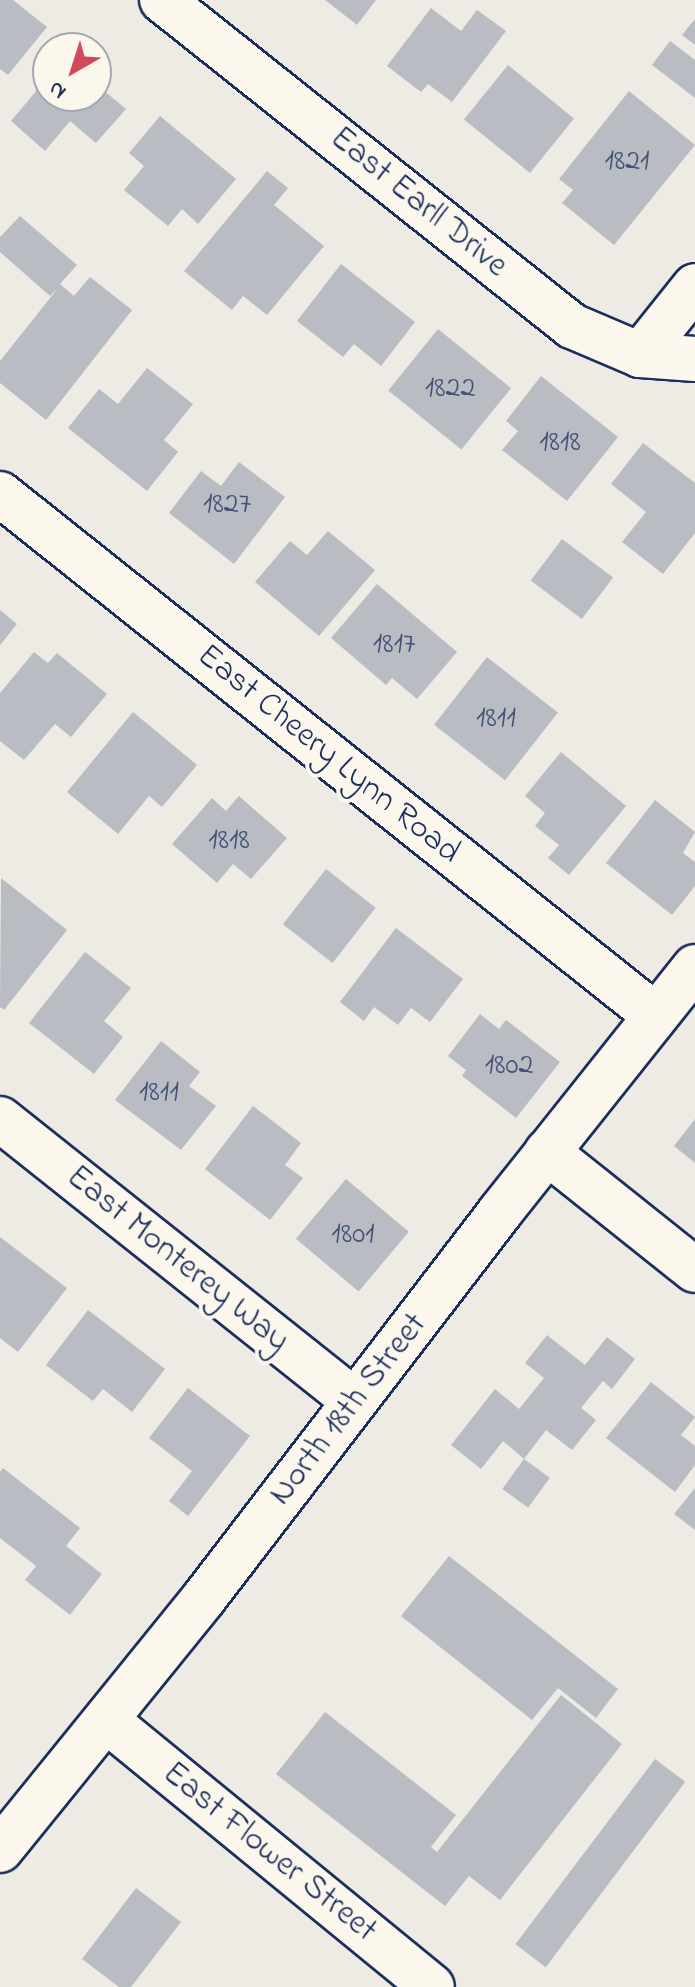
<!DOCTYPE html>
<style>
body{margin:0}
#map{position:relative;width:695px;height:1987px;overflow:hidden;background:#eeebe4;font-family:"Indie Flower",sans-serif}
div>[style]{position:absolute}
.building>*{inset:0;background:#b9bcc3;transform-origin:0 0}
.roads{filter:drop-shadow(2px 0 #1b2f5e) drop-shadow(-2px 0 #1b2f5e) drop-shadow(0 2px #1b2f5e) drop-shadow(0 -2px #1b2f5e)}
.street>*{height:44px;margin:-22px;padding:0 22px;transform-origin:22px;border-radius:22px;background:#fbf7ec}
.secondary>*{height:44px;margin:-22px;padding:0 22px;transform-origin:22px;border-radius:22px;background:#fbf7ec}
span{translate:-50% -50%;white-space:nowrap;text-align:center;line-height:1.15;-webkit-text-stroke:8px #fbf7ec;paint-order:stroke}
.number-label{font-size:30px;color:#425277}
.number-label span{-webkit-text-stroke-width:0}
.street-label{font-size:34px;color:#1b2f5e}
.north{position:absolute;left:32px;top:32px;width:80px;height:80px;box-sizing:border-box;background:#fbf7ec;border:2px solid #a1a7b3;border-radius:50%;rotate:219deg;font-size:22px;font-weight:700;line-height:32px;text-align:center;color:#1b2f5e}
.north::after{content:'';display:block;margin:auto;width:28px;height:36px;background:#d1495b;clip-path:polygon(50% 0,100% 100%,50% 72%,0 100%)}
</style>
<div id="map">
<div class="building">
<i style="clip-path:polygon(0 0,13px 0,47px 27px,8px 75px,0 69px)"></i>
<i style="clip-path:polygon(325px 0,376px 0,357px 25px)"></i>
<i style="clip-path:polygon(431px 8px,461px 31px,477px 10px,506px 31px,452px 102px,428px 84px,421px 92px,387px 66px)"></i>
<i style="clip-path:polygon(695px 19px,695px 45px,682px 35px)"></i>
<i style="clip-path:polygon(670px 41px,695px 60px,695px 98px,652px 65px)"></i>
<i style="left:508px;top:65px;width:85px;height:70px;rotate:39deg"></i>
<i style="clip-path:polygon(48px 77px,48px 96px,96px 96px,96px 84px,126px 109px,96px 143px,70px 121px,45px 151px,11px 121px)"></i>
<i style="clip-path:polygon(629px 91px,695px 145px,614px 245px,562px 203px,573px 190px,559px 179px)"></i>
<i style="clip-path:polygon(160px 116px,236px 179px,198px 224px,182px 209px,168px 226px,124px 190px,144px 166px,129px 153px)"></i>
<i style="clip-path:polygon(267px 171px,288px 188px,274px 205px,324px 246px,267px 315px,243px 296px,232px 310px,184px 271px)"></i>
<i style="clip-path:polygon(20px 216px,77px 265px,60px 284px,74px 296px,90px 277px,132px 310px,46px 420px,0 383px,0 361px,58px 288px,50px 296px,0 252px,0 237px)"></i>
<i style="clip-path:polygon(341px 264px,415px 322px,381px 366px,354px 344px,343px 357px,297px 321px)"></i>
<i style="left:438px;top:329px;width:94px;height:79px;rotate:39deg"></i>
<i style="clip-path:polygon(147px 368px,193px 404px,164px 440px,178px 452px,147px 491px,68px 428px,99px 389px,118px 404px)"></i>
<i style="clip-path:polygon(541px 376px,618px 437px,567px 501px,502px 450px,518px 431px,506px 421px)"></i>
<i style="clip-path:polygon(643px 443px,695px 483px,695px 533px,663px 574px,622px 542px,646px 512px,611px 484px)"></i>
<i style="clip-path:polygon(239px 462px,285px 497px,234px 564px,169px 513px,201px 471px,221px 486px)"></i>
<i style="clip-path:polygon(328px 531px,375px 570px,319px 636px,255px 582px,290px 541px,307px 555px)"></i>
<i style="left:562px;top:539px;width:64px;height:52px;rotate:37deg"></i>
<i style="clip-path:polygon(377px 584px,457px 652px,417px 699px,392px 678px,386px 685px,331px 638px)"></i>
<i style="clip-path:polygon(0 610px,17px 624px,0 645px)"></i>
<i style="clip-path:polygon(34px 652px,48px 663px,57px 653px,107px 694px,71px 737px,55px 724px,24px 760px,0 741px,0 693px)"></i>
<i style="left:487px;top:657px;width:90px;height:86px;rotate:38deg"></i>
<i style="clip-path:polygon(133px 712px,197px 765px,162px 807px,149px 796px,118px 834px,67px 792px)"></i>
<i style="clip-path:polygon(561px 752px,626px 806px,569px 875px,548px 858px,559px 845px,535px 826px,545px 813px,525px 796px)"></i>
<i style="clip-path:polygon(239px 796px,287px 838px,251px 879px,233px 864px,217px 883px,172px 844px,212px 798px,226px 811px)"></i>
<i style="clip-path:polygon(655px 800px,695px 832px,683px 853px,695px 862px,695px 886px,672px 915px,606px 863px)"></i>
<i style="left:326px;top:869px;width:63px;height:70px;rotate:38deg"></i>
<i style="clip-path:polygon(1px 878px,67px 930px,4px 1010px,0 1007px)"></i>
<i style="clip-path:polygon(396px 928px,463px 979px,430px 1022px,411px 1008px,398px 1025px,374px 1007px,364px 1021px,340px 1002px)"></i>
<i style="clip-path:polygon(85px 952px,131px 988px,104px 1021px,123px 1037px,94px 1074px,29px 1023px)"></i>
<i style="clip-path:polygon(480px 1014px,499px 1029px,506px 1020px,560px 1062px,516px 1118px,462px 1076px,466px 1070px,448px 1056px)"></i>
<i style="clip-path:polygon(161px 1041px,200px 1072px,189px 1086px,216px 1106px,181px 1150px,115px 1100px)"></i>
<i style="clip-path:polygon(253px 1106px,301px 1143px,285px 1165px,303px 1178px,270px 1220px,205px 1169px)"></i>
<i style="clip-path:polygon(695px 1119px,695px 1163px,674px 1146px)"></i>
<i style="left:346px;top:1179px;width:82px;height:78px;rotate:40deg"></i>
<i style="clip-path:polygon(0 1237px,67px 1288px,18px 1352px,0 1338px)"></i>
<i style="clip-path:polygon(88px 1310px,165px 1369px,132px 1412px,103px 1389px,93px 1401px,46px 1365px)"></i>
<i style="clip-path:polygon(547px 1335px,585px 1365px,607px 1337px,635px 1359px,612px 1389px,603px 1381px,581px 1408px,596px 1420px,572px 1450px,546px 1430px,524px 1459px,503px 1441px,481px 1469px,451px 1445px,495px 1389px,519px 1409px,544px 1378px,525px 1363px)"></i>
<i style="clip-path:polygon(651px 1382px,695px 1417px,681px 1435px,695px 1446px,695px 1465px,675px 1492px,606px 1438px)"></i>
<i style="clip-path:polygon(188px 1388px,250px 1436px,188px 1516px,169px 1501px,192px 1471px,149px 1438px)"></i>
<i style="left:524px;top:1459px;width:32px;height:37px;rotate:36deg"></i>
<i style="clip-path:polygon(3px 1468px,80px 1528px,66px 1546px,102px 1574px,70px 1615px,25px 1580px,36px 1566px,0 1538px,0 1472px)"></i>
<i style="clip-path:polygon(695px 1488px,695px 1530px,674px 1514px)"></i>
<i style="clip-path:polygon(449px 1556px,618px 1689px,596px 1718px,558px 1688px,532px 1720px,401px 1616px)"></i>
<i style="clip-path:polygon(561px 1695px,622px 1744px,500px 1900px,469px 1876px,445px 1906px,276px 1774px,325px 1712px,456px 1815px,431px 1847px,437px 1852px)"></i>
<i style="left:655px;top:1759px;width:38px;height:232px;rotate:37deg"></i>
<i style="clip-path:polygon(136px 1888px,181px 1922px,131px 1987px,119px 1987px,82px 1959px)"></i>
</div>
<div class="roads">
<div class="street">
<i style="left:162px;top:0;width:524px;rotate:38.49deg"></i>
<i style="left:572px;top:326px;width:74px;rotate:23.1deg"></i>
<i style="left:640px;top:355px;width:55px;rotate:4.2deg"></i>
<i style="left:640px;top:355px;width:88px;rotate:-51.4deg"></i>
<i style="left:0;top:494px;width:838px;rotate:38.51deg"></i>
<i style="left:0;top:1119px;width:453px;rotate:38.5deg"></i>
<i style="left:547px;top:1152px;width:189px;rotate:38.6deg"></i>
<i style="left:106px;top:1720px;width:421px;rotate:39.3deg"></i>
</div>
<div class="secondary">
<i style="left:0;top:1850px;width:324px;rotate:-51deg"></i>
<i style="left:204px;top:1598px;width:486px;rotate:-52.5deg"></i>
<i style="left:500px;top:1212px;width:313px;rotate:-51.5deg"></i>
</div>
</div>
<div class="number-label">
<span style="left:627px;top:162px">1821</span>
<span style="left:450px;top:389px">1822</span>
<span style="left:560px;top:443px">1818</span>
<span style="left:227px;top:505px">1827</span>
<span style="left:394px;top:645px">1817</span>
<span style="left:496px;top:719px">1811</span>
<span style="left:229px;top:841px">1818</span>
<span style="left:509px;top:1066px">1802</span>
<span style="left:159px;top:1093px">1811</span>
<span style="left:353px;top:1235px">1801</span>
</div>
<div class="street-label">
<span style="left:418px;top:203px;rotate:39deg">East Earll Drive</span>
<span style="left:328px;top:755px;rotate:39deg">East Cheery Lynn Road</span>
<span style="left:177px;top:1260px;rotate:39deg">East Monterey Way</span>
<span style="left:349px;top:1410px;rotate:-52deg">North 18th Street</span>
<span style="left:269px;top:1853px;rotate:39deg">East Flower Street</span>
</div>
<div class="north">N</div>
</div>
